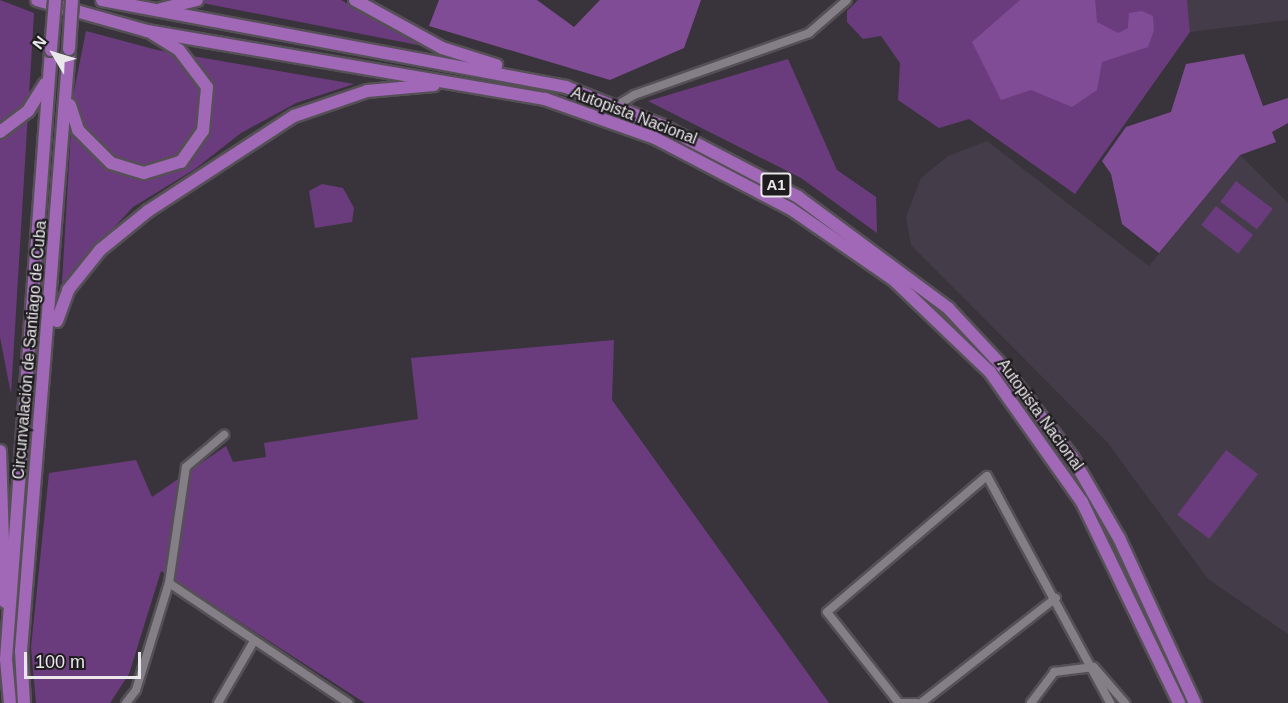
<!DOCTYPE html>
<meta charset="utf-8">
<style>
body{margin:0}
#map{position:relative;width:1288px;height:703px;overflow:hidden;background:#39343b;font-family:Arial,sans-serif}
div>[style]{position:absolute}
.built>*{inset:0;background:#443c48}
.green>*{inset:0;background:#6b3c7d;transform-origin:0 0}
.forest>*{inset:0;background:#814c96}
.roads{filter:drop-shadow(2px 0 #555056) drop-shadow(-2px 0 #555056) drop-shadow(0 2px #555056) drop-shadow(0 -2px #555056)}
.minor>*{height:8px;margin:-4px;padding:0 4px;transform-origin:4px;border-radius:4px;background:#847e86}
.highway>*{height:12px;margin:-6px;padding:0 6px;transform-origin:6px;border-radius:6px;background:#a068b7}
.bridges{filter:drop-shadow(2px 0 #555056) drop-shadow(-2px 0 #555056) drop-shadow(0 2px #555056) drop-shadow(0 -2px #555056)}
.highway-bridge>*{height:12px;margin:-6px;padding:0 6px;transform-origin:6px;border-radius:6px;background:#a068b7}
span{translate:-50% -50%;white-space:nowrap;text-align:center;line-height:1.15;-webkit-text-stroke:4.5px #1e1c1f;paint-order:stroke}
.shield-label span{padding:2px 4px;background:#1e1c1f;border:2px solid;border-radius:4px;-webkit-text-stroke-width:0}
.shield-label{font-size:15px;color:#eae7eb;font-weight:700}
.street-label{font-size:16px;color:#eae7eb}
.north{position:absolute;left:24px;top:24px;width:60px;height:60px;-webkit-text-stroke:4px #1e1c1f;paint-order:stroke;rotate:308deg;font-size:16px;font-weight:700;line-height:24px;text-align:center;color:#eae7eb}
.north::after{content:'';display:block;margin:auto;width:21px;height:27px;background:#eae7eb;clip-path:polygon(50% 0,100% 100%,50% 72%,0 100%)}
.scale{position:absolute;left:24px;top:652px;width:117px;height:27px;box-sizing:border-box;border:3px solid #eae7eb;border-top:0;padding-left:8px;font-size:18px;line-height:21px;white-space:nowrap;color:#eae7eb;-webkit-text-stroke:4px #1e1c1f;paint-order:stroke}
</style>
<div id="map">
<div class="built">
<i style="clip-path:polygon(1187px 0,1288px 0,1288px 20px,1190px 32px)"></i>
<i style="clip-path:polygon(987px 141px,1149px 266px,1240px 155px,1288px 203px,1288px 634px,1208px 579px,1107px 442px,911px 245px,906px 217px,921px 178px,948px 156px)"></i>
</div>
<div class="green">
<i style="clip-path:polygon(0 0,34px 13px,11px 394px,0 337px)"></i>
<i style="clip-path:polygon(180px 0,341px 0,423px 46px,197px 2px)"></i>
<i style="clip-path:polygon(858px 0,1187px 0,1190px 32px,1075px 194px,969px 119px,939px 128px,898px 100px,900px 63px,881px 36px,863px 39px,847px 22px,847px 11px)"></i>
<i style="clip-path:polygon(86px 31px,157px 50px,354px 84px,296px 103px,241px 133px,195px 169px,133px 207px,62px 283px,73px 96px)"></i>
<i style="clip-path:polygon(788px 59px,837px 170px,876px 197px,877px 233px,801px 178px,648px 101px)"></i>
<i style="left:1236px;top:181px;width:46px;height:26px;rotate:37deg"></i>
<i style="clip-path:polygon(322px 184px,343px 188px,354px 208px,352px 222px,315px 228px,309px 191px)"></i>
<i style="left:1216px;top:206px;width:47px;height:24px;rotate:38deg"></i>
<i style="clip-path:polygon(614px 340px,612px 400px,829px 703px,365px 703px,161px 571px,129px 674px,110px 703px,36px 703px,31px 647px,49px 473px,136px 460px,152px 497px,226px 446px,233px 462px,266px 457px,264px 443px,418px 419px,411px 358px)"></i>
<i style="left:1226px;top:450px;width:40px;height:81px;rotate:37deg"></i>
</div>
<div class="forest">
<i style="clip-path:polygon(439px 0,537px 0,574px 27px,600px 0,701px 0,684px 48px,610px 80px,429px 26px)"></i>
<i style="clip-path:polygon(1020px 0,1095px 0,1097px 22px,1118px 33px,1128px 28px,1129px 13px,1142px 11px,1153px 16px,1154px 30px,1148px 47px,1102px 62px,1097px 90px,1072px 107px,1031px 90px,1001px 100px,972px 42px)"></i>
<i style="clip-path:polygon(1244px 54px,1263px 106px,1288px 98px,1288px 123px,1272px 132px,1276px 142px,1240px 155px,1159px 253px,1122px 224px,1111px 174px,1102px 161px,1126px 127px,1171px 112px,1186px 64px)"></i>
</div>
<div class="roads">
<div class="minor">
<i style="left:616px;top:106px;width:21px;rotate:-31deg"></i>
<i style="left:634px;top:95px;width:186px;rotate:-19.5deg"></i>
<i style="left:809px;top:33px;width:50px;rotate:-41deg"></i>
<i style="left:169px;top:583px;width:216px;rotate:33.8deg"></i>
<i style="left:126px;top:703px;width:16px;rotate:-52deg"></i>
<i style="left:136px;top:690px;width:112px;rotate:-72.9deg"></i>
<i style="left:169px;top:583px;width:117px;rotate:-81.7deg"></i>
<i style="left:186px;top:467px;width:50px;rotate:-40.1deg"></i>
<i style="left:218px;top:703px;width:72px;rotate:-59.9deg"></i>
<i style="left:899px;top:703px;width:116px;rotate:-128.4deg"></i>
<i style="left:827px;top:612px;width:210px;rotate:-40.4deg"></i>
<i style="left:987px;top:476px;width:258px;rotate:61.5deg"></i>
<i style="left:901px;top:703px;width:16px"></i>
<i style="left:921px;top:703px;width:171px;rotate:-37.9deg"></i>
<i style="left:1031px;top:703px;width:39px;rotate:-53deg"></i>
<i style="left:1054px;top:672px;width:40px;rotate:-7.1deg"></i>
<i style="left:1094px;top:667px;width:48px;rotate:49.3deg"></i>
</div>
<div class="highway">
<i style="left:37px;top:0;width:114px;rotate:15.7deg"></i>
<i style="left:147px;top:31px;width:404px;rotate:9.7deg"></i>
<i style="left:545px;top:99px;width:117px;rotate:19.5deg"></i>
<i style="left:655px;top:138px;width:153px;rotate:27.6deg"></i>
<i style="left:791px;top:209px;width:125px;rotate:34.6deg"></i>
<i style="left:894px;top:280px;width:133px;rotate:43.8deg"></i>
<i style="left:990px;top:372px;width:159px;rotate:54.7deg"></i>
<i style="left:1082px;top:502px;width:223px;rotate:64.2deg"></i>
<i style="left:102px;top:0;width:472px;rotate:10.6deg"></i>
<i style="left:566px;top:87px;width:105px;rotate:21.9deg"></i>
<i style="left:663px;top:126px;width:153px;rotate:27.7deg"></i>
<i style="left:798px;top:197px;width:187px;rotate:36.5deg"></i>
<i style="left:948px;top:308px;width:79px;rotate:47deg"></i>
<i style="left:1002px;top:366px;width:115px;rotate:52.4deg"></i>
<i style="left:1072px;top:457px;width:94px;rotate:59.9deg"></i>
<i style="left:1119px;top:538px;width:182px;rotate:65.3deg"></i>
<i style="left:355px;top:0;width:99px;rotate:28.9deg"></i>
<i style="left:442px;top:48px;width:57px;rotate:17.5deg"></i>
<i style="left:161px;top:9px;width:37px;rotate:-14deg"></i>
<i style="left:70px;top:105px;width:26px;rotate:72deg"></i>
<i style="left:78px;top:130px;width:47px;rotate:45deg"></i>
<i style="left:111px;top:163px;width:34px;rotate:17deg"></i>
<i style="left:144px;top:173px;width:39px;rotate:-17deg"></i>
<i style="left:181px;top:162px;width:38px;rotate:-55deg"></i>
<i style="left:203px;top:131px;width:44px;rotate:-84.8deg"></i>
<i style="left:207px;top:87px;width:46px;rotate:-127.1deg"></i>
<i style="left:179px;top:50px;width:31px;rotate:-148deg"></i>
<i style="left:0;top:132px;width:35px;rotate:-37deg"></i>
<i style="left:28px;top:111px;width:32px;rotate:-58deg"></i>
<i style="left:57px;top:321px;width:33px;rotate:-70deg"></i>
<i style="left:68px;top:290px;width:51px;rotate:-51.3deg"></i>
<i style="left:100px;top:250px;width:62px;rotate:-39.1deg"></i>
<i style="left:148px;top:211px;width:174px;rotate:-33.1deg"></i>
<i style="left:294px;top:116px;width:77px;rotate:-18.9deg"></i>
<i style="left:367px;top:91px;width:67px;rotate:-5.1deg"></i>
<i style="left:0;top:451px;width:151px;rotate:88.1deg"></i>
<i style="left:10px;top:703px;width:44px;rotate:-95.2deg"></i>
<i style="left:6px;top:659px;width:611px;rotate:-85.77deg"></i>
<i style="left:24px;top:703px;width:52px;rotate:-93.3deg"></i>
<i style="left:21px;top:651px;width:604px;rotate:-85.44deg"></i>
</div>
</div>
<div class="bridges">
<div class="highway-bridge">
<i style="left:69px;top:49px;width:49px;rotate:-86.5deg"></i>
<i style="left:51px;top:50px;width:50px;rotate:-85.4deg"></i>
</div>
</div>
<div class="shield-label">
<span style="left:776px;top:185px">A1</span>
</div>
<div class="street-label">
<span style="left:634px;top:116px;rotate:21deg">Autopista Nacional</span>
<span style="left:30px;top:350px;rotate:-85deg">Circunvalación de Santiago de Cuba</span>
<span style="left:1040px;top:415px;rotate:54deg">Autopista Nacional</span>
</div>
<div class="north">N</div>
<div class="scale">100 m</div>
</div>
